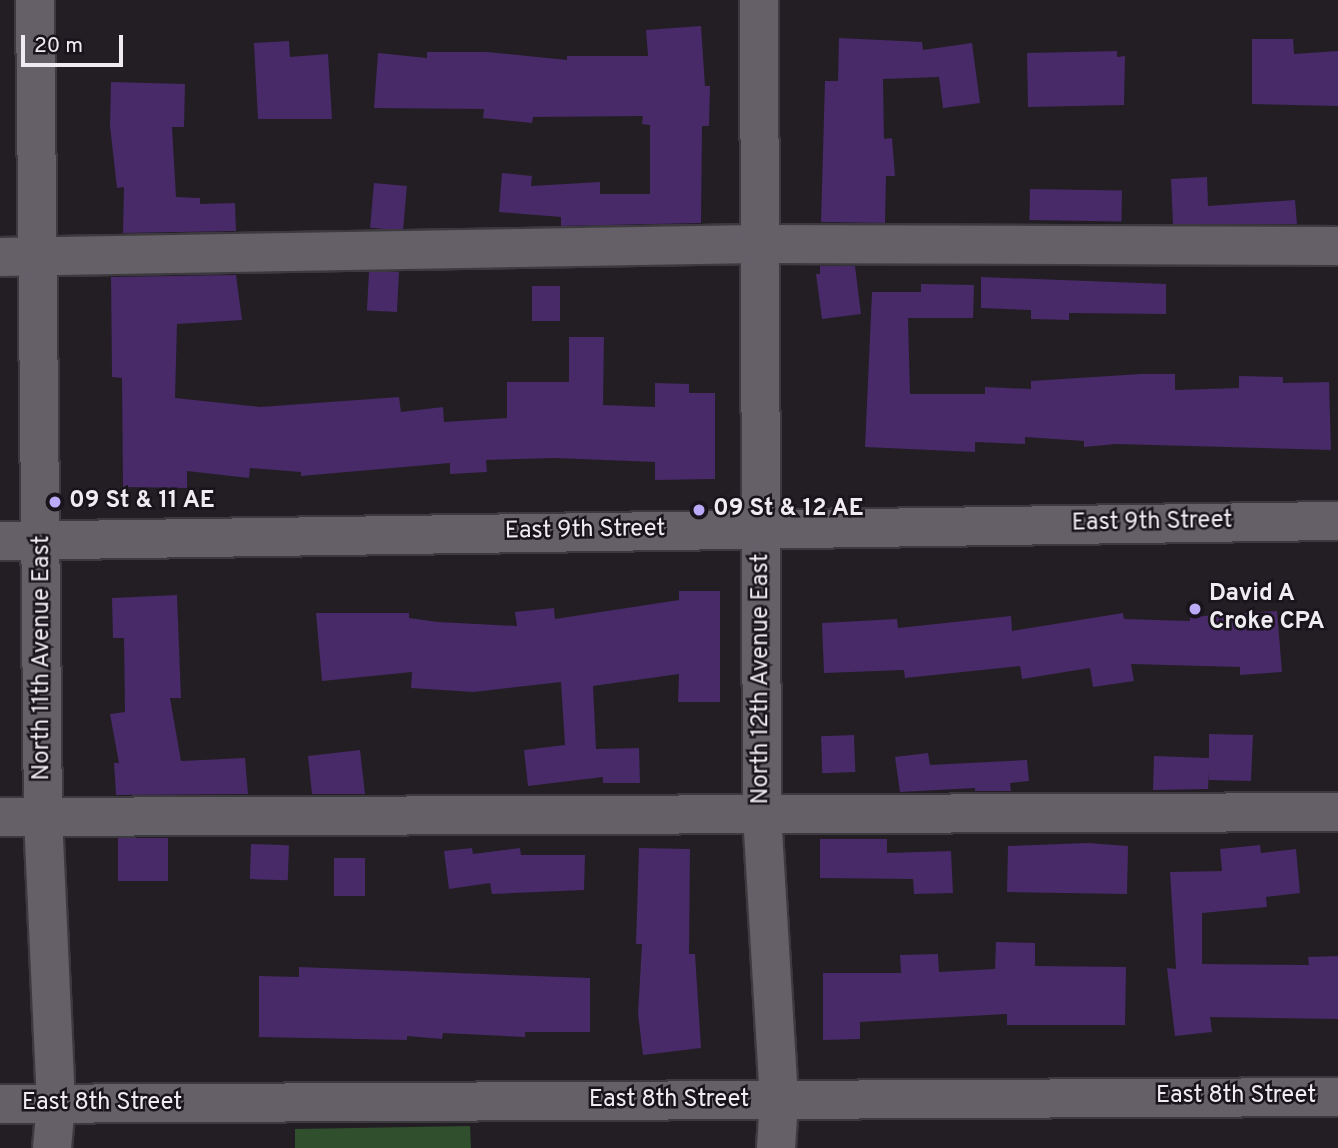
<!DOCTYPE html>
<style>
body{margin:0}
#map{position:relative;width:1338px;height:1148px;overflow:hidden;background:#221e24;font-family:Overpass,sans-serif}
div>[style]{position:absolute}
.green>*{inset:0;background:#2f4f2d}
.building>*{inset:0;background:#472a67;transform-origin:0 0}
.roads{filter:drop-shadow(2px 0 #3d3a3f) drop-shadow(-2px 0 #3d3a3f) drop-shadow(0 2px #3d3a3f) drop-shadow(0 -2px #3d3a3f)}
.minor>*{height:38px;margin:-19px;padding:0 19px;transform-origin:19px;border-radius:19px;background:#656068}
.dots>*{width:19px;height:19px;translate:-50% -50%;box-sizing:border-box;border:4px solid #19141b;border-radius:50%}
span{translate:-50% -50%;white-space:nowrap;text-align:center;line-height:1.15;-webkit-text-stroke:5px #19141b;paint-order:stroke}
.poi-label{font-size:24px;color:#efecf1;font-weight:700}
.left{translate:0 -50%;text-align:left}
.street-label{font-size:24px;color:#efecf1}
.scale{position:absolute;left:21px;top:35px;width:102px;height:32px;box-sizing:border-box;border:4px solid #efecf1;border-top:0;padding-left:9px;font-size:21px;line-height:24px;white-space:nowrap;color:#efecf1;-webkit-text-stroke:5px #19141b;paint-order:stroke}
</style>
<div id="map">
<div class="green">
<i style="clip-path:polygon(470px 1126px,471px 1148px,295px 1148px,295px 1129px)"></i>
</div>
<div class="building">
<i style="clip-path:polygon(701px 26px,705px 86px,710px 86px,709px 126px,702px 126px,701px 223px,561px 226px,561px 217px,499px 212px,502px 173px,532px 176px,531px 186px,600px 182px,600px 194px,650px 194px,650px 125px,642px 124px,643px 116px,533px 117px,532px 123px,483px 118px,484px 109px,374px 108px,378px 53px,427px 58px,427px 52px,487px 52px,567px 60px,567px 56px,648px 56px,646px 30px)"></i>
<i style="clip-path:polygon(839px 38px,922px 42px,923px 50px,972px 43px,980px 103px,943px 108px,939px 77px,883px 79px,884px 139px,892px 138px,895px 176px,886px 176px,885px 223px,821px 222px,825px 81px,838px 81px)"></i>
<i style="clip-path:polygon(1252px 39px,1293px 39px,1294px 54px,1338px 51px,1338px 106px,1252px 104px)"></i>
<i style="clip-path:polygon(289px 41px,290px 57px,328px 54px,332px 119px,258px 119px,254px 43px)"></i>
<i style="clip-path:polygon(1117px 51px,1117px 57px,1125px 56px,1124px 105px,1028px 107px,1027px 53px)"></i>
<i style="clip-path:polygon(111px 82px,185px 84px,184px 127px,172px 127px,176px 197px,200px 198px,200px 204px,235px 203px,236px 231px,123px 233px,124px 187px,117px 188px,110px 126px)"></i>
<i style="clip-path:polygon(1207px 177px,1208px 206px,1295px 200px,1297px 224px,1173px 224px,1171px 179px)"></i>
<i style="left:374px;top:183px;width:33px;height:45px;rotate:5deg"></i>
<i style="left:1030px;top:189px;width:92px;height:31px;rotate:1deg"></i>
<i style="clip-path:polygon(820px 266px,855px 266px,861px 314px,822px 319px,816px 274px,820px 274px)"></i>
<i style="left:399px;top:272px;width:40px;height:30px;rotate:93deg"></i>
<i style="clip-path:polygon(236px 275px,242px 320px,177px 324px,175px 398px,260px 407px,399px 397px,401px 412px,443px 407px,444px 422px,507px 418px,507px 382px,569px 382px,569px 337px,604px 337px,603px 405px,655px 407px,655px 383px,689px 384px,689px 393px,715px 393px,715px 479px,655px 480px,655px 462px,555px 458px,486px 460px,487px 472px,450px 474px,450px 463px,301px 476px,301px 472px,250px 468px,249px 478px,187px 471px,187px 488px,123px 487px,122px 378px,112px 377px,111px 277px)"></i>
<i style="clip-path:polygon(981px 277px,1166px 284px,1166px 314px,1069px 313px,1069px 320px,1031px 319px,1031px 310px,981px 308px)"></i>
<i style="clip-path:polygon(921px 284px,974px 285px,973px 318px,908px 318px,910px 394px,985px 394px,985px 387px,1031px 389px,1031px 381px,1141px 374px,1175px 374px,1175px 390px,1239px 388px,1239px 376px,1283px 377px,1283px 383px,1329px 382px,1331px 450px,1116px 444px,1084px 447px,1084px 441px,1025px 437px,1025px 444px,975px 442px,975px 452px,865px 447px,872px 292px,921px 292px)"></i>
<i style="left:532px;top:286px;width:28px;height:35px"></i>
<i style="clip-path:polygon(679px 591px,720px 591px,720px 702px,678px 702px,679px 674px,593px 686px,596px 749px,639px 748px,640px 783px,603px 783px,603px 777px,528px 786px,524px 750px,565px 745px,561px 682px,474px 692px,411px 688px,412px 672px,322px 681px,316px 613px,409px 613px,409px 618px,438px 622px,517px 626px,515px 612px,554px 608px,555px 619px,679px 600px)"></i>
<i style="clip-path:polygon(177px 595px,181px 698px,170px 698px,181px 761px,245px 758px,248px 794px,116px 795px,114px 763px,119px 763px,110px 714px,125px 712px,124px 638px,113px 638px,112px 598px)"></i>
<i style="clip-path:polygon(1277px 611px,1282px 672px,1240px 675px,1240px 667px,1131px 664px,1134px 681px,1093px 687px,1090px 668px,1022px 679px,1020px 666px,905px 678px,904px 670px,824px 673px,822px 623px,897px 619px,898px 628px,1011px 616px,1012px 631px,1123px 613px,1124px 619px,1190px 621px,1190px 617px)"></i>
<i style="clip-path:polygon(1209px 734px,1253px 735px,1251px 781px,1209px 780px,1209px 772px,1208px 789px,1153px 790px,1154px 756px,1209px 758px)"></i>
<i style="left:854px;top:735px;width:37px;height:33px;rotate:88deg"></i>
<i style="clip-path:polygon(360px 750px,365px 794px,312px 794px,308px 756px)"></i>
<i style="clip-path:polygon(928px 753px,930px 765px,1027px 760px,1029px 781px,1010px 783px,1011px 791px,975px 791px,975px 788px,900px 792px,895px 757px)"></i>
<i style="left:118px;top:838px;width:50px;height:43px"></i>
<i style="clip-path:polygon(820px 839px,887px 839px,887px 853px,951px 851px,953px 893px,914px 894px,913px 879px,820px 878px)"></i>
<i style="clip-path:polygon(1088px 843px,1128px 846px,1127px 894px,1007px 892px,1008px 846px)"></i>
<i style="left:251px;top:844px;width:38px;height:35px;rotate:2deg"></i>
<i style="clip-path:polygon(1260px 845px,1261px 853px,1296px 849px,1300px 893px,1266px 897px,1267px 907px,1202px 913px,1202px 964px,1309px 965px,1308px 957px,1338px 956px,1338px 1019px,1210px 1017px,1212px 1032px,1175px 1036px,1167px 968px,1176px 969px,1170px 872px,1222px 871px,1220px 849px)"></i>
<i style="clip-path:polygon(472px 848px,473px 854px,520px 848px,521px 855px,585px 855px,584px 890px,492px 894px,490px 883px,449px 889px,444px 851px)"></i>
<i style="clip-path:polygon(639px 848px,690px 849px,689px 954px,695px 954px,701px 1048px,643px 1055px,638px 1014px,642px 944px,636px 944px)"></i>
<i style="left:334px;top:858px;width:31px;height:38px"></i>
<i style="clip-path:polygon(996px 942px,1035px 943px,1035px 966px,1126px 967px,1125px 1025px,1007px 1025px,1007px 1014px,860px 1022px,860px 1039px,823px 1040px,823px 973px,901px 973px,900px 955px,938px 954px,939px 972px,995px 969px)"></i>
<i style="clip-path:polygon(299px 967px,590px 978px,590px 1032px,525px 1032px,525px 1037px,443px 1033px,442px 1039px,407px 1036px,407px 1040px,259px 1037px,259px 976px,299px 977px)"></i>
</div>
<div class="roads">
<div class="minor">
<i style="left:35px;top:0;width:817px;rotate:89.44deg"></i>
<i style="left:43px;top:817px;width:287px;rotate:87.4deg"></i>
<i style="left:56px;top:1104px;width:44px;rotate:95.2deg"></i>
<i style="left:759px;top:0;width:814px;rotate:89.79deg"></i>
<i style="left:762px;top:814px;width:288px;rotate:86.6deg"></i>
<i style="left:779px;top:1101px;width:47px;rotate:93.7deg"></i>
<i style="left:0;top:257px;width:758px;rotate:-0.98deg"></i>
<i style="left:758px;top:244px;width:580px;rotate:0.2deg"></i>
<i style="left:0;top:541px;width:1338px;rotate:-0.86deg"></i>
<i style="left:0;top:817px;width:1338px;rotate:-0.21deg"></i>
<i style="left:0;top:1104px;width:1338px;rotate:-0.3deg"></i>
</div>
</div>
<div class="dots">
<i style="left:55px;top:502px;background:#baaaf7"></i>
<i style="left:699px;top:510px;background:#baaaf7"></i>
<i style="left:1195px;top:609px;background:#baaaf7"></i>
</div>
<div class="poi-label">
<span class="left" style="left:69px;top:502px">09 St &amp; 11 AE</span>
<span class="left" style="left:713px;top:510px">09 St &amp; 12 AE</span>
<span class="left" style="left:1209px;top:609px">David A<br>Croke CPA</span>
</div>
<div class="street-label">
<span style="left:1152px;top:523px;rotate:-1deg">East 9th Street</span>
<span style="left:585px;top:531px;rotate:-1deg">East 9th Street</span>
<span style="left:43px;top:658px;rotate:-90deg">North 11th Avenue East</span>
<span style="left:762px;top:679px;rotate:-90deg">North 12th Avenue East</span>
<span style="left:1236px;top:1097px">East 8th Street</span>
<span style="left:669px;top:1101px">East 8th Street</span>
<span style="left:102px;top:1104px">East 8th Street</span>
</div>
<div class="scale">20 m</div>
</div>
